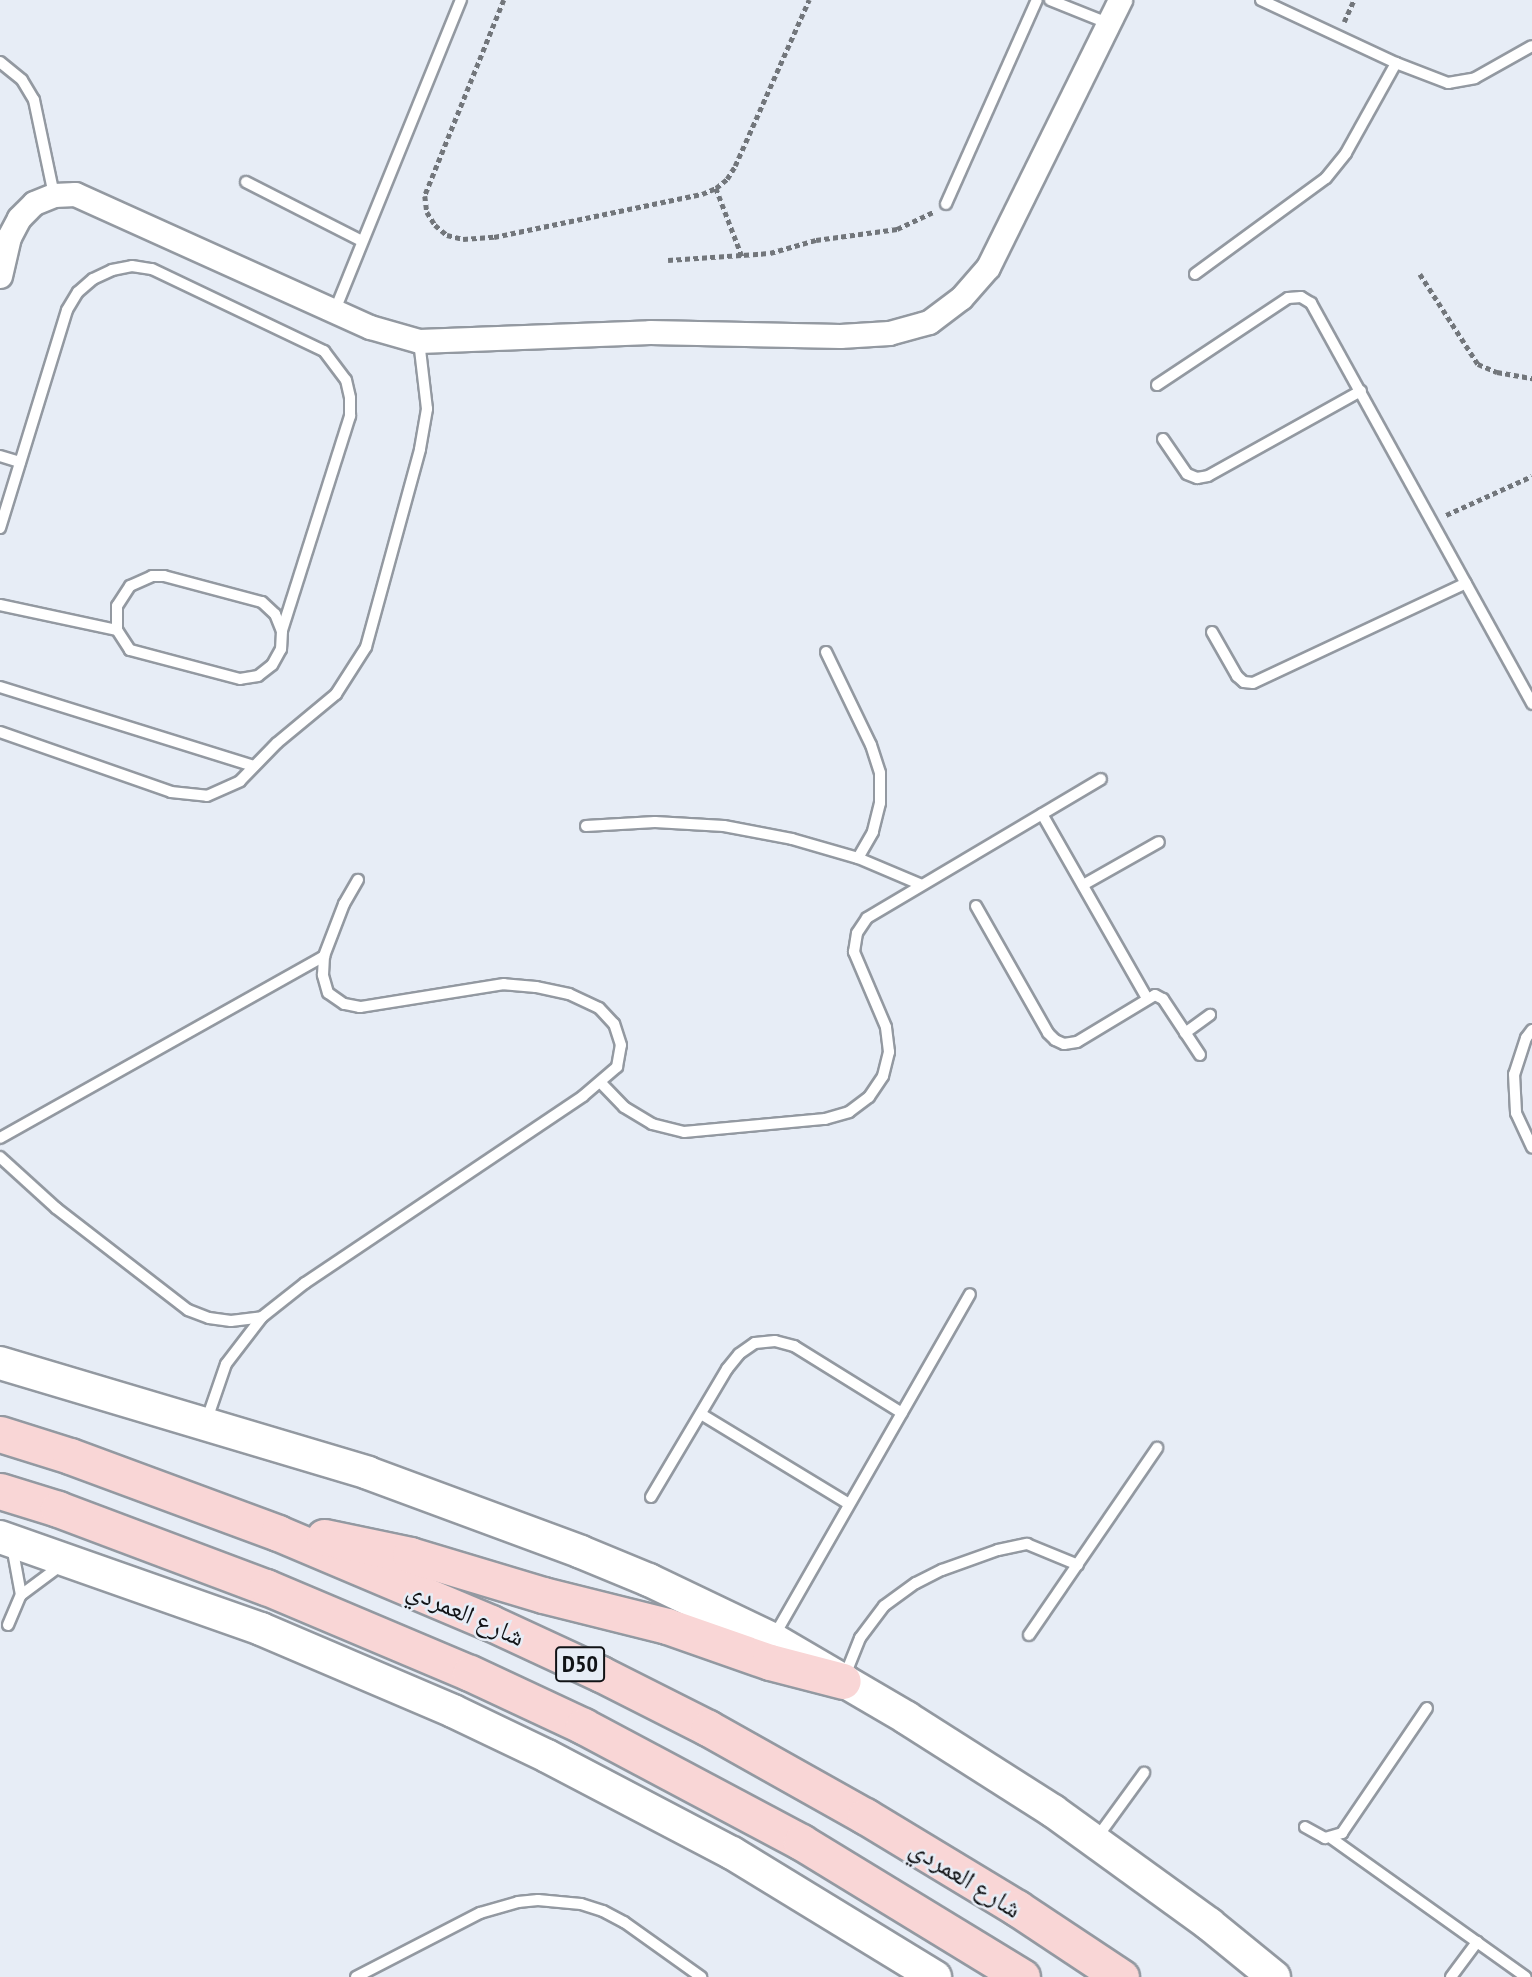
<!DOCTYPE html>
<meta charset="utf-8">
<style>
body{margin:0}
#map{position:relative;width:1532px;height:1977px;overflow:hidden;background:#e7edf6;font-family:"PT Sans Narrow","Noto Naskh Arabic",sans-serif}
div>[style]{position:absolute}
.path>*{height:4.5px;margin-top:-2.25px;transform-origin:0;background:repeating-linear-gradient(90deg,#72767b 0 5px,transparent 0 8.5px)}
.roads{filter:drop-shadow(2px 0 #9399a1) drop-shadow(-2px 0 #9399a1) drop-shadow(0 2px #9399a1) drop-shadow(0 -2px #9399a1)}
.lane>*{height:10px;margin:-5px;padding:0 5px;transform-origin:5px;border-radius:5px;background:#fff}
.street>*{height:23px;margin:-11.5px;padding:0 11.5px;transform-origin:11.5px;border-radius:11.5px;background:#fff}
.secondary>*{height:32px;margin:-16px;padding:0 16px;transform-origin:16px;border-radius:16px;background:#fff}
.primary>*{height:35px;margin:-17.5px;padding:0 17.5px;transform-origin:17.5px;border-radius:17.5px;background:#f9d6d6}
span{translate:-50% -50%;white-space:nowrap;text-align:center;line-height:1.15;-webkit-text-stroke:5px #e7edf6;paint-order:stroke}
.shield-label span{padding:2px 5px;background:#e7edf6;border:2px solid;border-radius:5px;-webkit-text-stroke-width:0}
.shield-label{font-size:24px;color:#111316;font-weight:700}
.street-label{font-size:26px;color:#111316}
</style>
<div id="map">
<div class="path">
<i style="left:504px;top:0;width:211px;rotate:112deg"></i>
<i style="left:425px;top:196px;width:16px;rotate:83deg"></i>
<i style="left:427px;top:212px;width:15px;rotate:58deg"></i>
<i style="left:435px;top:225px;width:16px;rotate:40deg"></i>
<i style="left:447px;top:235px;width:16px;rotate:14deg"></i>
<i style="left:463px;top:239px;width:31px;rotate:-4deg"></i>
<i style="left:494px;top:237px;width:212px;rotate:-11.7deg"></i>
<i style="left:702px;top:194px;width:15px;rotate:-23deg"></i>
<i style="left:716px;top:188px;width:14px;rotate:-39deg"></i>
<i style="left:727px;top:179px;width:15px;rotate:-58deg"></i>
<i style="left:735px;top:166px;width:182px;rotate:-66deg"></i>
<i style="left:1344px;top:22px;width:24px;rotate:-66deg"></i>
<i style="left:716px;top:188px;width:73px;rotate:69.1deg"></i>
<i style="left:668px;top:260px;width:102px;rotate:-3.9deg"></i>
<i style="left:770px;top:253px;width:48px;rotate:-15.8deg"></i>
<i style="left:816px;top:240px;width:82px;rotate:-7.7deg"></i>
<i style="left:897px;top:229px;width:40px;rotate:-25deg"></i>
<i style="left:1420px;top:274px;width:107px;rotate:57.2deg"></i>
<i style="left:1478px;top:364px;width:21px;rotate:23deg"></i>
<i style="left:1497px;top:372px;width:36px;rotate:10deg"></i>
<i style="left:1446px;top:515px;width:94px;rotate:-24.4deg"></i>
</div>
<div class="roads">
<div class="lane">
<i style="left:1050px;top:0;width:65px;rotate:21.8deg"></i>
<i style="left:1261px;top:0;width:149px;rotate:25deg"></i>
<i style="left:1396px;top:63px;width:56px;rotate:21deg"></i>
<i style="left:1448px;top:83px;width:27px;rotate:-10deg"></i>
<i style="left:1475px;top:78px;width:65px;rotate:-29.3deg"></i>
<i style="left:0;top:62px;width:28px;rotate:39deg"></i>
<i style="left:22px;top:80px;width:23px;rotate:59deg"></i>
<i style="left:34px;top:100px;width:97px;rotate:78.1deg"></i>
<i style="left:246px;top:182px;width:130px;rotate:27deg"></i>
<i style="left:946px;top:204px;width:223px;rotate:-66deg"></i>
<i style="left:1195px;top:274px;width:162px;rotate:-36.2deg"></i>
<i style="left:1326px;top:178px;width:32px;rotate:-51deg"></i>
<i style="left:1346px;top:153px;width:103px;rotate:-60.9deg"></i>
<i style="left:335px;top:310px;width:335px;rotate:-67.9deg"></i>
<i style="left:1157px;top:385px;width:157px;rotate:-33.6deg"></i>
<i style="left:1288px;top:298px;width:13px;rotate:-4deg"></i>
<i style="left:1301px;top:297px;width:12px;rotate:31deg"></i>
<i style="left:1311px;top:303px;width:458px;rotate:61.1deg"></i>
<i style="left:1163px;top:439px;width:42px;rotate:55.6deg"></i>
<i style="left:1187px;top:474px;width:11px;rotate:22deg"></i>
<i style="left:1197px;top:478px;width:11px;rotate:-10deg"></i>
<i style="left:1208px;top:476px;width:175px;rotate:-29.1deg"></i>
<i style="left:0;top:456px;width:21px;rotate:17deg"></i>
<i style="left:0;top:528px;width:228px;rotate:-72.9deg"></i>
<i style="left:67px;top:310px;width:21px;rotate:-59deg"></i>
<i style="left:78px;top:292px;width:20px;rotate:-41deg"></i>
<i style="left:93px;top:279px;width:21px;rotate:-25deg"></i>
<i style="left:112px;top:270px;width:20px;rotate:-11deg"></i>
<i style="left:132px;top:266px;width:20px;rotate:9deg"></i>
<i style="left:152px;top:269px;width:191px;rotate:25.5deg"></i>
<i style="left:324px;top:351px;width:36px;rotate:53deg"></i>
<i style="left:346px;top:380px;width:18px;rotate:77deg"></i>
<i style="left:350px;top:398px;width:18px;rotate:90deg"></i>
<i style="left:350px;top:416px;width:225px;rotate:107.6deg"></i>
<i style="left:152px;top:576px;width:12px"></i>
<i style="left:164px;top:576px;width:101px;rotate:14.9deg"></i>
<i style="left:262px;top:602px;width:18px;rotate:43deg"></i>
<i style="left:275px;top:614px;width:18px;rotate:68deg"></i>
<i style="left:282px;top:631px;width:18px;rotate:93deg"></i>
<i style="left:281px;top:649px;width:18px;rotate:119deg"></i>
<i style="left:272px;top:665px;width:18px;rotate:142deg"></i>
<i style="left:258px;top:676px;width:18px;rotate:171deg"></i>
<i style="left:240px;top:679px;width:114px;rotate:-165.2deg"></i>
<i style="left:130px;top:650px;width:24px;rotate:-123deg"></i>
<i style="left:117px;top:630px;width:24px;rotate:-90deg"></i>
<i style="left:117px;top:606px;width:24px;rotate:-57deg"></i>
<i style="left:130px;top:586px;width:24px;rotate:-24deg"></i>
<i style="left:0;top:605px;width:120px;rotate:12.1deg"></i>
<i style="left:1212px;top:632px;width:51px;rotate:60.4deg"></i>
<i style="left:1237px;top:676px;width:9px;rotate:41deg"></i>
<i style="left:1244px;top:682px;width:9px;rotate:6deg"></i>
<i style="left:1253px;top:683px;width:235px;rotate:-25.1deg"></i>
<i style="left:826px;top:652px;width:103px;rotate:64.2deg"></i>
<i style="left:871px;top:745px;width:29px;rotate:72deg"></i>
<i style="left:880px;top:773px;width:30px;rotate:90deg"></i>
<i style="left:880px;top:803px;width:30px;rotate:104deg"></i>
<i style="left:873px;top:832px;width:30px;rotate:120deg"></i>
<i style="left:0;top:687px;width:266px;rotate:17.3deg"></i>
<i style="left:0;top:732px;width:181px;rotate:19.3deg"></i>
<i style="left:171px;top:792px;width:36px;rotate:6deg"></i>
<i style="left:207px;top:796px;width:36px;rotate:-24deg"></i>
<i style="left:240px;top:781px;width:53px;rotate:-45.8deg"></i>
<i style="left:277px;top:743px;width:77px;rotate:-39.7deg"></i>
<i style="left:336px;top:694px;width:56px;rotate:-57.4deg"></i>
<i style="left:366px;top:647px;width:205px;rotate:-74.7deg"></i>
<i style="left:420px;top:449px;width:41px;rotate:-80.1deg"></i>
<i style="left:427px;top:409px;width:68px;rotate:-96.7deg"></i>
<i style="left:1042px;top:814px;width:212px;rotate:60.3deg"></i>
<i style="left:586px;top:826px;width:69px;rotate:-3.3deg"></i>
<i style="left:655px;top:822px;width:69px;rotate:3.3deg"></i>
<i style="left:724px;top:826px;width:69px;rotate:10.8deg"></i>
<i style="left:792px;top:839px;width:69px;rotate:16.1deg"></i>
<i style="left:858px;top:858px;width:69px;rotate:22.9deg"></i>
<i style="left:1083px;top:885px;width:87px;rotate:-29.5deg"></i>
<i style="left:976px;top:906px;width:146px;rotate:60.4deg"></i>
<i style="left:1048px;top:1033px;width:10px;rotate:45deg"></i>
<i style="left:1055px;top:1040px;width:10px;rotate:24deg"></i>
<i style="left:1064px;top:1044px;width:13px;rotate:-9deg"></i>
<i style="left:1077px;top:1042px;width:91px;rotate:-31.1deg"></i>
<i style="left:1155px;top:995px;width:9px;rotate:27deg"></i>
<i style="left:1163px;top:999px;width:67px;rotate:56.5deg"></i>
<i style="left:1532px;top:1030px;width:10px;rotate:127deg"></i>
<i style="left:1526px;top:1038px;width:38px;rotate:108deg"></i>
<i style="left:1514px;top:1074px;width:39px;rotate:87deg"></i>
<i style="left:1516px;top:1113px;width:38px;rotate:65deg"></i>
<i style="left:1185px;top:1033px;width:31px;rotate:-36deg"></i>
<i style="left:601px;top:1083px;width:33px;rotate:46deg"></i>
<i style="left:624px;top:1107px;width:33px;rotate:31deg"></i>
<i style="left:652px;top:1124px;width:33px;rotate:14deg"></i>
<i style="left:684px;top:1132px;width:142px;rotate:-5.3deg"></i>
<i style="left:825px;top:1119px;width:25px;rotate:-16deg"></i>
<i style="left:849px;top:1112px;width:25px;rotate:-37deg"></i>
<i style="left:869px;top:1097px;width:25px;rotate:-56deg"></i>
<i style="left:883px;top:1076px;width:25px;rotate:-76deg"></i>
<i style="left:889px;top:1052px;width:25px;rotate:-97deg"></i>
<i style="left:886px;top:1027px;width:82px;rotate:-113.1deg"></i>
<i style="left:854px;top:952px;width:19px;rotate:-81deg"></i>
<i style="left:857px;top:933px;width:18px;rotate:-56deg"></i>
<i style="left:867px;top:918px;width:272px;rotate:-30.7deg"></i>
<i style="left:0;top:1138px;width:372px;rotate:-29.3deg"></i>
<i style="left:0;top:1157px;width:76px;rotate:42.3deg"></i>
<i style="left:56px;top:1208px;width:167px;rotate:37.7deg"></i>
<i style="left:188px;top:1310px;width:22px;rotate:21deg"></i>
<i style="left:209px;top:1318px;width:22px;rotate:8deg"></i>
<i style="left:231px;top:1321px;width:31px;rotate:-7deg"></i>
<i style="left:701px;top:1414px;width:173px;rotate:31.3deg"></i>
<i style="left:206px;top:1422px;width:61px;rotate:-71deg"></i>
<i style="left:226px;top:1364px;width:59px;rotate:-52.5deg"></i>
<i style="left:262px;top:1317px;width:55px;rotate:-38.3deg"></i>
<i style="left:305px;top:1283px;width:335px;rotate:-33.9deg"></i>
<i style="left:583px;top:1096px;width:45px;rotate:-40.5deg"></i>
<i style="left:617px;top:1067px;width:22px;rotate:-80deg"></i>
<i style="left:621px;top:1045px;width:22px;rotate:-108deg"></i>
<i style="left:614px;top:1024px;width:22px;rotate:-133deg"></i>
<i style="left:599px;top:1008px;width:33px;rotate:-155deg"></i>
<i style="left:569px;top:994px;width:34px;rotate:-168deg"></i>
<i style="left:536px;top:987px;width:32px;rotate:-175deg"></i>
<i style="left:504px;top:984px;width:146px;rotate:170.9deg"></i>
<i style="left:360px;top:1007px;width:16px;rotate:-169deg"></i>
<i style="left:344px;top:1004px;width:19px;rotate:-145deg"></i>
<i style="left:328px;top:993px;width:19px;rotate:-106deg"></i>
<i style="left:323px;top:975px;width:19px;rotate:-87deg"></i>
<i style="left:324px;top:956px;width:56px;rotate:-69deg"></i>
<i style="left:344px;top:904px;width:28px;rotate:-60deg"></i>
<i style="left:651px;top:1497px;width:149px;rotate:-59.3deg"></i>
<i style="left:727px;top:1369px;width:19px;rotate:-51deg"></i>
<i style="left:739px;top:1354px;width:19px;rotate:-35deg"></i>
<i style="left:755px;top:1343px;width:20px;rotate:-6deg"></i>
<i style="left:775px;top:1341px;width:20px;rotate:15deg"></i>
<i style="left:794px;top:1346px;width:127px;rotate:31.8deg"></i>
<i style="left:12px;top:1546px;width:50px;rotate:79.6deg"></i>
<i style="left:8px;top:1625px;width:33px;rotate:-67deg"></i>
<i style="left:21px;top:1595px;width:49px;rotate:-36.6deg"></i>
<i style="left:1029px;top:1635px;width:227px;rotate:-55.6deg"></i>
<i style="left:773px;top:1638px;width:396px;rotate:-60.2deg"></i>
<i style="left:844px;top:1678px;width:43px;rotate:-68.2deg"></i>
<i style="left:860px;top:1638px;width:40px;rotate:-53deg"></i>
<i style="left:884px;top:1606px;width:39px;rotate:-36deg"></i>
<i style="left:916px;top:1583px;width:29px;rotate:-27deg"></i>
<i style="left:942px;top:1570px;width:59px;rotate:-19.7deg"></i>
<i style="left:998px;top:1550px;width:30px;rotate:-12deg"></i>
<i style="left:1027px;top:1544px;width:55px;rotate:22.4deg"></i>
<i style="left:1305px;top:1827px;width:23px;rotate:29deg"></i>
<i style="left:1325px;top:1838px;width:18px;rotate:-16deg"></i>
<i style="left:1342px;top:1833px;width:151px;rotate:-55.8deg"></i>
<i style="left:1331px;top:1838px;width:239px;rotate:35.5deg"></i>
<i style="left:1096px;top:1839px;width:82px;rotate:-54deg"></i>
<i style="left:356px;top:1977px;width:140px;rotate:-27.3deg"></i>
<i style="left:480px;top:1913px;width:40px;rotate:-16deg"></i>
<i style="left:518px;top:1902px;width:20px;rotate:-6deg"></i>
<i style="left:538px;top:1900px;width:43px;rotate:5.3deg"></i>
<i style="left:581px;top:1904px;width:23px;rotate:18deg"></i>
<i style="left:603px;top:1911px;width:24px;rotate:28deg"></i>
<i style="left:624px;top:1922px;width:95px;rotate:35.5deg"></i>
<i style="left:1451px;top:1977px;width:44px;rotate:-53.4deg"></i>
</div>
<div class="street">
<i style="left:0;top:276px;width:40px;rotate:-77deg"></i>
<i style="left:9px;top:237px;width:21px;rotate:-62deg"></i>
<i style="left:19px;top:218px;width:21px;rotate:-45deg"></i>
<i style="left:34px;top:203px;width:22px;rotate:-22deg"></i>
<i style="left:54px;top:195px;width:21px;rotate:-3deg"></i>
<i style="left:75px;top:194px;width:324px;rotate:24.3deg"></i>
<i style="left:370px;top:327px;width:51px;rotate:15.9deg"></i>
<i style="left:419px;top:341px;width:231px;rotate:-2.2deg"></i>
<i style="left:650px;top:332px;width:190px;rotate:1.2deg"></i>
<i style="left:840px;top:336px;width:49px;rotate:-3.5deg"></i>
<i style="left:889px;top:333px;width:41px;rotate:-15.4deg"></i>
<i style="left:929px;top:322px;width:40px;rotate:-37deg"></i>
<i style="left:961px;top:298px;width:41px;rotate:-48.9deg"></i>
<i style="left:988px;top:267px;width:298px;rotate:-63.7deg"></i>
</div>
<div class="secondary">
<i style="left:0;top:1363px;width:384px;rotate:16.6deg"></i>
<i style="left:368px;top:1473px;width:227px;rotate:20.3deg"></i>
<i style="left:581px;top:1552px;width:74px;rotate:22.4deg"></i>
<i style="left:649px;top:1580px;width:136px;rotate:25.6deg"></i>
<i style="left:772px;top:1639px;width:156px;rotate:30.3deg"></i>
<i style="left:907px;top:1718px;width:173px;rotate:32.5deg"></i>
<i style="left:1053px;top:1811px;width:193px;rotate:35.9deg"></i>
<i style="left:1209px;top:1924px;width:84px;rotate:39.2deg"></i>
<i style="left:0;top:1537px;width:277px;rotate:19.4deg"></i>
<i style="left:261px;top:1629px;width:209px;rotate:23.1deg"></i>
<i style="left:453px;top:1711px;width:104px;rotate:25.6deg"></i>
<i style="left:547px;top:1756px;width:209px;rotate:27.7deg"></i>
<i style="left:732px;top:1853px;width:238px;rotate:31.4deg"></i>
</div>
<div class="primary">
<i style="left:0;top:1434px;width:73px;rotate:17.4deg"></i>
<i style="left:70px;top:1456px;width:222px;rotate:20.3deg"></i>
<i style="left:278px;top:1533px;width:231px;rotate:22.9deg"></i>
<i style="left:491px;top:1623px;width:121px;rotate:24.9deg"></i>
<i style="left:601px;top:1674px;width:120px;rotate:26.8deg"></i>
<i style="left:708px;top:1728px;width:180px;rotate:29.3deg"></i>
<i style="left:865px;top:1816px;width:178px;rotate:31.2deg"></i>
<i style="left:1017px;top:1908px;width:125px;rotate:33.6deg"></i>
<i style="left:0;top:1491px;width:61px;rotate:17.2deg"></i>
<i style="left:58px;top:1509px;width:222px;rotate:20.6deg"></i>
<i style="left:266px;top:1587px;width:221px;rotate:22.9deg"></i>
<i style="left:470px;top:1673px;width:125px;rotate:25.1deg"></i>
<i style="left:583px;top:1726px;width:247px;rotate:28deg"></i>
<i style="left:801px;top:1842px;width:259px;rotate:31.4deg"></i>
<i style="left:324px;top:1537px;width:88px;rotate:11.8deg"></i>
<i style="left:410px;top:1555px;width:139px;rotate:16.7deg"></i>
<i style="left:543px;top:1595px;width:128px;rotate:14deg"></i>
<i style="left:667px;top:1626px;width:109px;rotate:19.3deg"></i>
<i style="left:770px;top:1662px;width:75px;rotate:14.6deg"></i>
</div>
</div>
<div class="shield-label">
<span style="left:580px;top:1664px">D50</span>
</div>
<div class="street-label">
<span style="left:466px;top:1613px;rotate:24deg">شارع العمردي</span>
<span style="left:966px;top:1878px;rotate:32deg">شارع العمردي</span>
</div>
</div>
